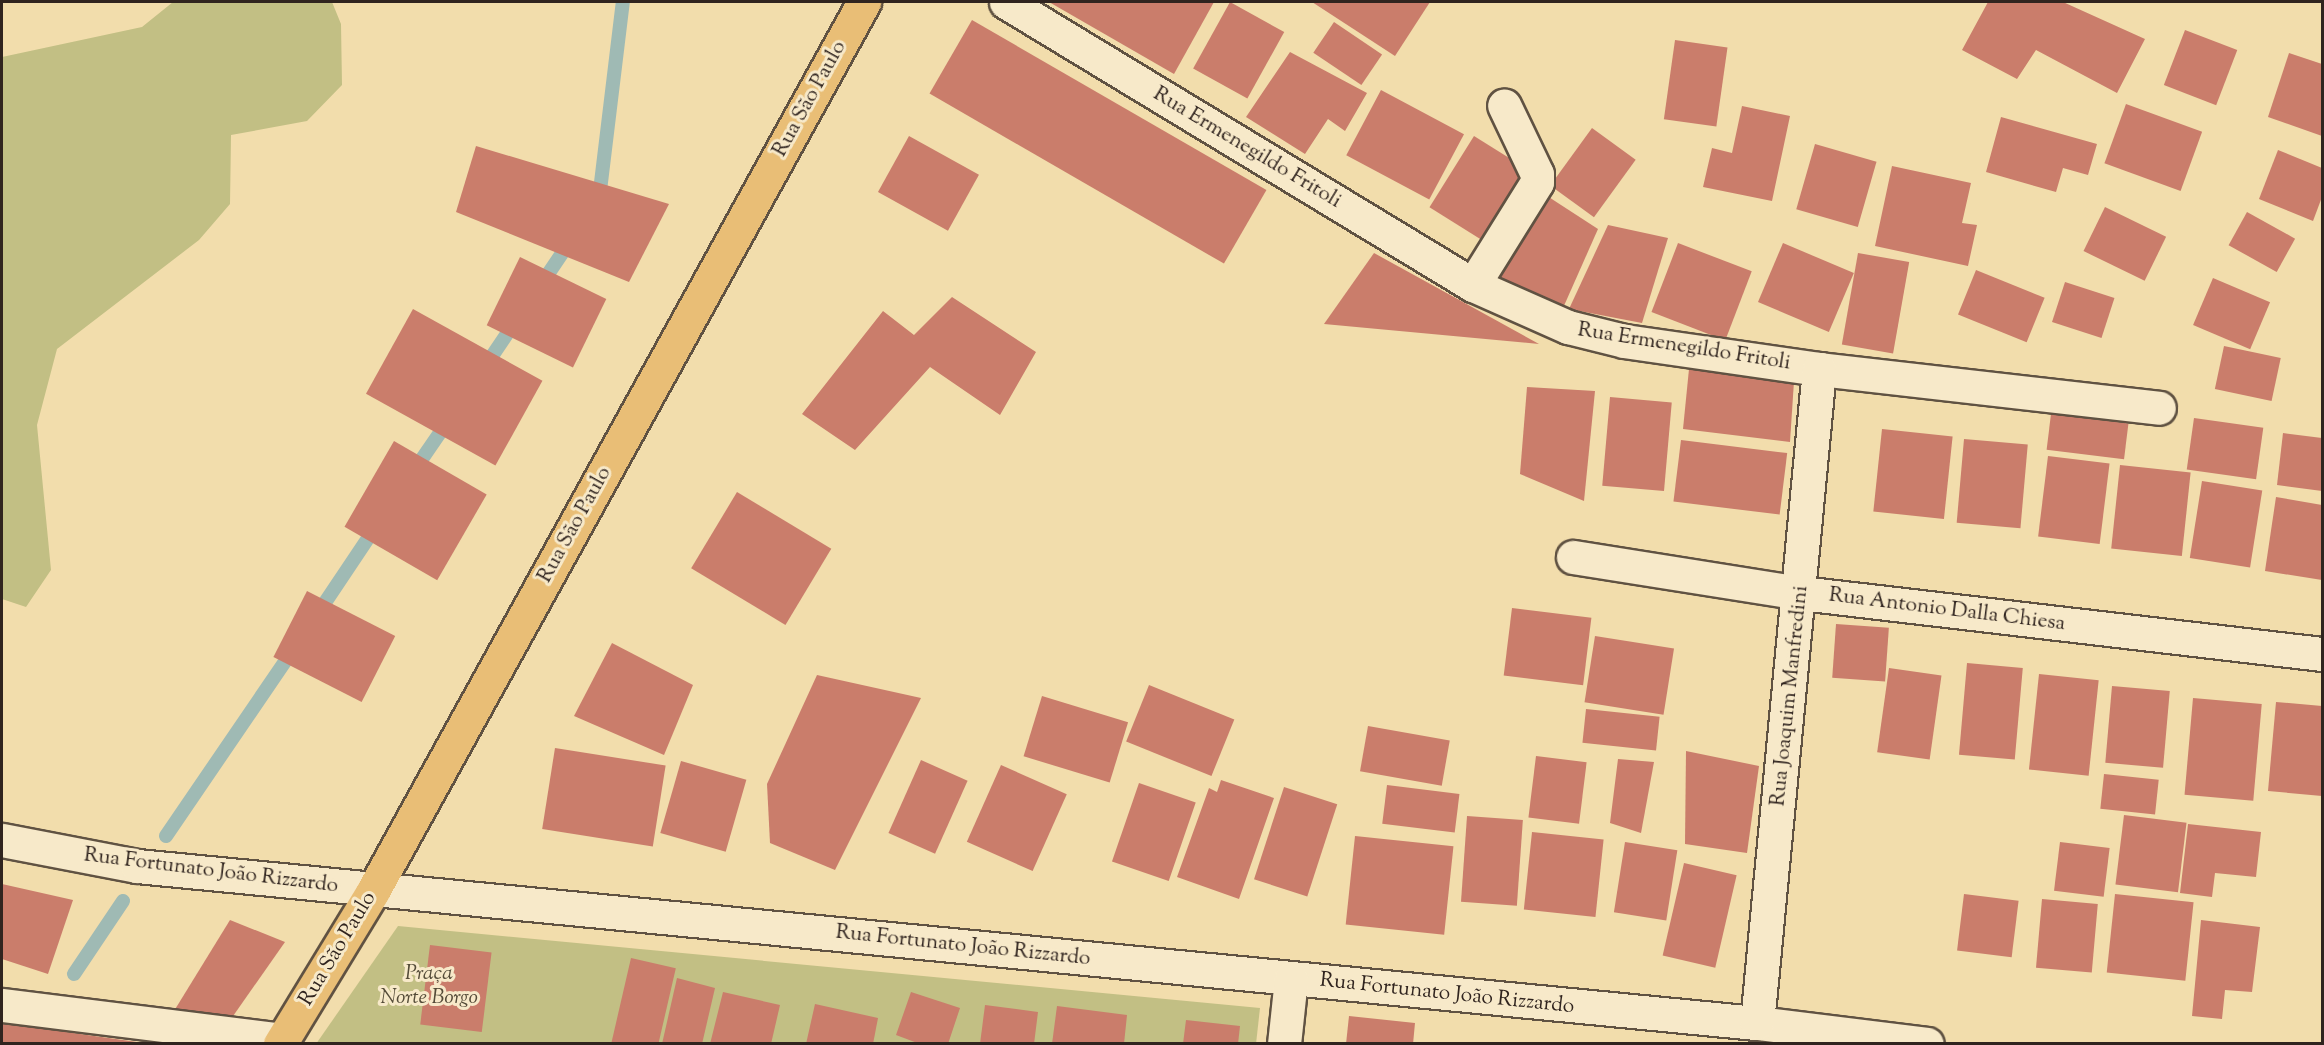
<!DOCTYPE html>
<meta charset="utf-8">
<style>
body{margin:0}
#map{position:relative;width:2324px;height:1045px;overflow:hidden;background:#f2ddac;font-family:"Sorts Mill Goudy",serif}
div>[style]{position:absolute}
.green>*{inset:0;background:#c2bf84}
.stream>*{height:14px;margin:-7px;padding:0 7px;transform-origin:7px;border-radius:7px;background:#9fbab4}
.building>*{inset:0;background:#ca7d6b;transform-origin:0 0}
.roads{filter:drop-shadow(2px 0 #605242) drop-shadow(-2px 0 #605242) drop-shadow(0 2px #605242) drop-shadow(0 -2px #605242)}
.minor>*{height:33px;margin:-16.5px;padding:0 16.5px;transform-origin:16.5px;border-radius:16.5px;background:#f7e9c9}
.major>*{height:33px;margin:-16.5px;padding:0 16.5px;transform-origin:16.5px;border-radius:16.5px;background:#e9be76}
span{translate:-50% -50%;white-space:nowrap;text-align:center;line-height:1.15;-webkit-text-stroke:6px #f7e9c9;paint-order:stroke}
.street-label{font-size:21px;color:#30241f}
.park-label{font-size:21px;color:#544b38;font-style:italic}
.frame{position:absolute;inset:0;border:3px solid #30241f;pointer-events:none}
</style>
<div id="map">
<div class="green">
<i style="clip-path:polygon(173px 2px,332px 2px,341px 24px,342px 85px,307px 121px,231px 135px,230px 204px,199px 240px,57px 349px,37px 425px,51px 570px,26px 607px,2px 599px,2px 57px,142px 27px)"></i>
<i style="clip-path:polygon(398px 926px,1260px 1008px,1256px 1044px,316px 1044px)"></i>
</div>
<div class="stream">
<i style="left:599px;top:199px;width:198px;rotate:-83.1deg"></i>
<i style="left:540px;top:286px;width:55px;rotate:-56deg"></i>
<i style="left:484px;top:368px;width:55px;rotate:-56deg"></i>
<i style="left:413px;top:472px;width:62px;rotate:-55.5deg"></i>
<i style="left:316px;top:616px;width:110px;rotate:-56.2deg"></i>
<i style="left:166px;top:836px;width:229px;rotate:-55.7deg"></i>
<i style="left:74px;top:974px;width:88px;rotate:-56.1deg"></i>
</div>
<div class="building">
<i style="clip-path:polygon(1049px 2px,1214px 2px,1174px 74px)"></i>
<i style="left:1230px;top:2px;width:62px;height:76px;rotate:29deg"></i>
<i style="clip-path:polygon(1312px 2px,1430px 2px,1395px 56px)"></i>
<i style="clip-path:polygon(1988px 2px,2063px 2px,2145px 39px,2117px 93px,2036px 50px,2017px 79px,1962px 50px)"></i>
<i style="left:972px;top:20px;width:340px;height:85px;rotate:30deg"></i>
<i style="left:1334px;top:22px;width:58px;height:37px;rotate:34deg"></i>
<i style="left:2185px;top:30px;width:56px;height:59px;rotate:21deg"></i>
<i style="left:1675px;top:40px;width:53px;height:80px;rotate:8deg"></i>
<i style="clip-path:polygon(1290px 52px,1367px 93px,1345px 131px,1328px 119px,1305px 154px,1246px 117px)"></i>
<i style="clip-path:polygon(2289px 53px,2322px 64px,2322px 136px,2268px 117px)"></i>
<i style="left:1381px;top:90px;width:94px;height:74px;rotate:28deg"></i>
<i style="left:2126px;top:104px;width:81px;height:63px;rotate:20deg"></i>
<i style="clip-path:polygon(1742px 106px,1790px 116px,1772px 201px,1703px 187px,1712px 148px,1732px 153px)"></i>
<i style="clip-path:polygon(2001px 117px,2097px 144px,2088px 175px,2063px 168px,2056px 192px,1986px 172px)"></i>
<i style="left:1592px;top:128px;width:54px;height:71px;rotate:36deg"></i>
<i style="left:909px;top:136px;width:80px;height:64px;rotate:29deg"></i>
<i style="left:1474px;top:136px;width:65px;height:84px;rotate:32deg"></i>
<i style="left:1815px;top:144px;width:64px;height:68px;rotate:16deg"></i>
<i style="clip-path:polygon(476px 146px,669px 204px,629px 282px,456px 212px)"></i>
<i style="clip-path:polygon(2278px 150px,2322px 168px,2322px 197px,2313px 221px,2259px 199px)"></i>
<i style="clip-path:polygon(1892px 166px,1971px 183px,1962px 223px,1977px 225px,1968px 266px,1875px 246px)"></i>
<i style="clip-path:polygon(1541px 192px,1598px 229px,1563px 308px,1496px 280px)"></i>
<i style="left:2105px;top:207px;width:68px;height:49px;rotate:26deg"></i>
<i style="left:2247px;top:212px;width:55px;height:38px;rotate:29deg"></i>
<i style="clip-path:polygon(1608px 225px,1668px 238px,1642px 323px,1569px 309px)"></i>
<i style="left:1678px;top:243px;width:79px;height:74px;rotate:21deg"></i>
<i style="left:1783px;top:243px;width:77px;height:64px;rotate:23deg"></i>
<i style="clip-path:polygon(1374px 253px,1539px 344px,1324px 324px)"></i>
<i style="left:1858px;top:253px;width:52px;height:93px;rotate:10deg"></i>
<i style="left:520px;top:257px;width:96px;height:76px;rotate:26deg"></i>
<i style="left:1976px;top:270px;width:74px;height:48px;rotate:22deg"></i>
<i style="left:2213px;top:278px;width:62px;height:51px;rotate:23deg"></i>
<i style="left:2065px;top:282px;width:52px;height:42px;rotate:18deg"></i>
<i style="clip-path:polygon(952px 297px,1036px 352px,1000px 415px,930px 367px,855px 450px,802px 414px,883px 311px,914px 335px)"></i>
<i style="left:413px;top:309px;width:148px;height:97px;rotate:29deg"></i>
<i style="left:2224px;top:346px;width:58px;height:44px;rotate:12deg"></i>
<i style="clip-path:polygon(1690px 359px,1794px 381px,1790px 442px,1683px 429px)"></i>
<i style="clip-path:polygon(1527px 387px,1595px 391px,1584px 501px,1520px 474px)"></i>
<i style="left:1610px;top:397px;width:62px;height:89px;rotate:5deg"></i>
<i style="left:2051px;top:414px;width:78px;height:36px;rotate:7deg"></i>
<i style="left:2194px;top:418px;width:70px;height:52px;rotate:8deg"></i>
<i style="left:1882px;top:429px;width:71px;height:83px;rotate:6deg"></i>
<i style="clip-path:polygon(2283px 433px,2322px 438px,2322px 491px,2277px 485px)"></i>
<i style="left:1964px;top:439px;width:64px;height:84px;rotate:5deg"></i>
<i style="left:1681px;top:440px;width:107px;height:62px;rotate:7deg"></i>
<i style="left:394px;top:441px;width:107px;height:99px;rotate:30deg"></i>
<i style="left:2048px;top:456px;width:62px;height:81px;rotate:7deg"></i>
<i style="left:2120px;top:465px;width:71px;height:84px;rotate:6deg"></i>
<i style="left:2202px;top:481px;width:61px;height:78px;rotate:9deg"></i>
<i style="left:737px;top:492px;width:110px;height:89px;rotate:31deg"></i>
<i style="clip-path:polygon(2276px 497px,2322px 505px,2322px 580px,2265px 571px)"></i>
<i style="left:307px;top:591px;width:99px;height:74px;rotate:27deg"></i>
<i style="left:1512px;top:608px;width:80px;height:68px;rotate:7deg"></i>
<i style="left:1836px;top:624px;width:53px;height:54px;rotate:4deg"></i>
<i style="left:1595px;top:636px;width:80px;height:67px;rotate:9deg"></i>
<i style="clip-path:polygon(612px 643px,693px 685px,664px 755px,574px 716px)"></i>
<i style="left:1967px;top:663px;width:56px;height:92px;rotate:5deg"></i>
<i style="left:1889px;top:668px;width:53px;height:85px;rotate:8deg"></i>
<i style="left:2039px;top:674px;width:60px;height:96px;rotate:6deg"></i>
<i style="clip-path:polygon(817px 675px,921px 698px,835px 870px,770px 843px,767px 784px)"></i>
<i style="left:1149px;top:685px;width:92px;height:61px;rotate:22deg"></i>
<i style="left:2112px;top:686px;width:58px;height:77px;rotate:5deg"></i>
<i style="left:1042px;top:696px;width:90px;height:63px;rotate:17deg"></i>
<i style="left:2193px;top:698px;width:69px;height:97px;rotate:5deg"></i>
<i style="clip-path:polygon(2276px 702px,2322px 706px,2322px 796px,2268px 791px)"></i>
<i style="left:1586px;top:709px;width:74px;height:34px;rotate:6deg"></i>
<i style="left:1368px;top:726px;width:83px;height:46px;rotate:10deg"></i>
<i style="left:555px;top:748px;width:112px;height:82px;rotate:9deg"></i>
<i style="clip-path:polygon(1686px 751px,1759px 766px,1747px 853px,1685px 844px)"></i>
<i style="left:1536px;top:756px;width:51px;height:62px;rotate:7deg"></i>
<i style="clip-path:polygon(1618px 759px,1654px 762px,1641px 833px,1610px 823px)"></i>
<i style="left:921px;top:760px;width:51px;height:80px;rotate:24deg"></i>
<i style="left:681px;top:761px;width:68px;height:75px;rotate:16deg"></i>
<i style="left:1001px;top:765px;width:72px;height:84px;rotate:24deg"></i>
<i style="left:2104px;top:774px;width:55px;height:35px;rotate:6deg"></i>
<i style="clip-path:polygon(1221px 780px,1274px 798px,1239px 899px,1177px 877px,1209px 788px,1217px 792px)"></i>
<i style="left:1139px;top:783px;width:60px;height:83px;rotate:19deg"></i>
<i style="left:1387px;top:785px;width:73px;height:39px;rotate:7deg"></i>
<i style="left:1284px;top:787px;width:56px;height:97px;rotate:18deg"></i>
<i style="left:2124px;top:815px;width:63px;height:70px;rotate:7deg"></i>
<i style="left:1467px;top:816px;width:56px;height:86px;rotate:4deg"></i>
<i style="clip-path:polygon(2188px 824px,2261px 832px,2256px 877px,2215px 873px,2212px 897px,2180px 893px)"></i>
<i style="left:1532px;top:832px;width:72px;height:78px;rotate:6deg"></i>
<i style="left:1355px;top:836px;width:99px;height:89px;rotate:6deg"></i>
<i style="left:1625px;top:842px;width:53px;height:71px;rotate:9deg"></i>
<i style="left:2060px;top:842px;width:50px;height:49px;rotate:7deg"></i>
<i style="left:1684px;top:863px;width:54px;height:95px;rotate:13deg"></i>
<i style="clip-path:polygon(2px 884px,73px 900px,48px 974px,2px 959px)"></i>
<i style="left:1964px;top:894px;width:55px;height:57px;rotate:7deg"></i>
<i style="left:2115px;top:894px;width:79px;height:79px;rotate:6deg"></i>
<i style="left:2042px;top:899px;width:56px;height:69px;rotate:5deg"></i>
<i style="clip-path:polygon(230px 920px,285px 942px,231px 1019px,174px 1011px)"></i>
<i style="clip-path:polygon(2201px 920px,2260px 927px,2252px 992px,2225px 990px,2222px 1019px,2192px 1016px)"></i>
<i style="left:430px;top:945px;width:62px;height:80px;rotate:7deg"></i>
<i style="left:631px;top:958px;width:46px;height:88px;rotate:13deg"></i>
<i style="clip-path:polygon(677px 978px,715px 988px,702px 1044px,662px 1044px)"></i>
<i style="clip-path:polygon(723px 992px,780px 1005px,771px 1044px,710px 1044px)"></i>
<i style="clip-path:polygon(911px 992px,960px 1008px,948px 1044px,920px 1044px,896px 1035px)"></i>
<i style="clip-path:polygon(815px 1004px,878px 1018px,873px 1044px,806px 1044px)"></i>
<i style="clip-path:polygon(985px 1005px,1038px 1012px,1034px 1044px,980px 1044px)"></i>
<i style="clip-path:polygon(1057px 1006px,1127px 1015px,1124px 1044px,1052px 1044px)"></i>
<i style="clip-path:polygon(1349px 1016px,1415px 1023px,1413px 1044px,1346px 1044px)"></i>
<i style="clip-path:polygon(1186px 1020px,1240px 1026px,1238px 1044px,1183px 1044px)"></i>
<i style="clip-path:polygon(2px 1023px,137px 1042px,137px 1044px,2px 1044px)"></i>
</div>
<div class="roads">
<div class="minor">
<i style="left:1006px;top:2px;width:546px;rotate:31.22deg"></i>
<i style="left:1473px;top:285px;width:104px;rotate:23.9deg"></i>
<i style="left:1568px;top:327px;width:58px;rotate:14deg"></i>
<i style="left:1624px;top:341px;width:197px;rotate:8.2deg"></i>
<i style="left:1819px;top:369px;width:342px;rotate:6.5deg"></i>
<i style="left:1473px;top:285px;width:121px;rotate:-58.1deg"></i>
<i style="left:1537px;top:182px;width:8px;rotate:-90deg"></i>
<i style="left:1537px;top:174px;width:76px;rotate:-115.6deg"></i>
<i style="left:1573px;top:557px;width:231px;rotate:9deg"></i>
<i style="left:1801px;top:593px;width:525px;rotate:6.68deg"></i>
<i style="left:2px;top:840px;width:137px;rotate:10.9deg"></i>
<i style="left:137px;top:866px;width:1628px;rotate:5.54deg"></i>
<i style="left:1757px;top:1023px;width:171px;rotate:7deg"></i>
<i style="left:2px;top:1005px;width:282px;rotate:7.1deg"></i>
<i style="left:1757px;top:1023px;width:657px;rotate:-84.58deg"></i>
<i style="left:1284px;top:1044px;width:66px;rotate:-83.9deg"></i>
</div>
<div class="major">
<i style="left:280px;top:1044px;width:179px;rotate:-58.7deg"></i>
<i style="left:373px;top:891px;width:1016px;rotate:-61.09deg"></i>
</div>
</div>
<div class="street-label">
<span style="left:810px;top:99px;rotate:-61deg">Rua São Paulo</span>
<span style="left:1247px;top:148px;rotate:31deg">Rua Ermenegildo Fritoli</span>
<span style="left:1684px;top:347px;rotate:9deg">Rua Ermenegildo Fritoli</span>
<span style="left:575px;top:525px;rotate:-61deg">Rua São Paulo</span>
<span style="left:1947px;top:610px;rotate:7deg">Rua Antonio Dalla Chiesa</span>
<span style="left:1790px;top:696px;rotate:-84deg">Rua Joaquim Manfredini</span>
<span style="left:211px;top:871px;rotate:7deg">Rua Fortunato João Rizzardo</span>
<span style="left:963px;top:946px;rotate:6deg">Rua Fortunato João Rizzardo</span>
<span style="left:338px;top:949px;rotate:-59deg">Rua São Paulo</span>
<span style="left:1447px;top:994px;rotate:6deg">Rua Fortunato João Rizzardo</span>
</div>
<div class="park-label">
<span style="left:429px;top:986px">Praça<br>Norte Borgo</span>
</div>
<div class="frame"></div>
</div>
